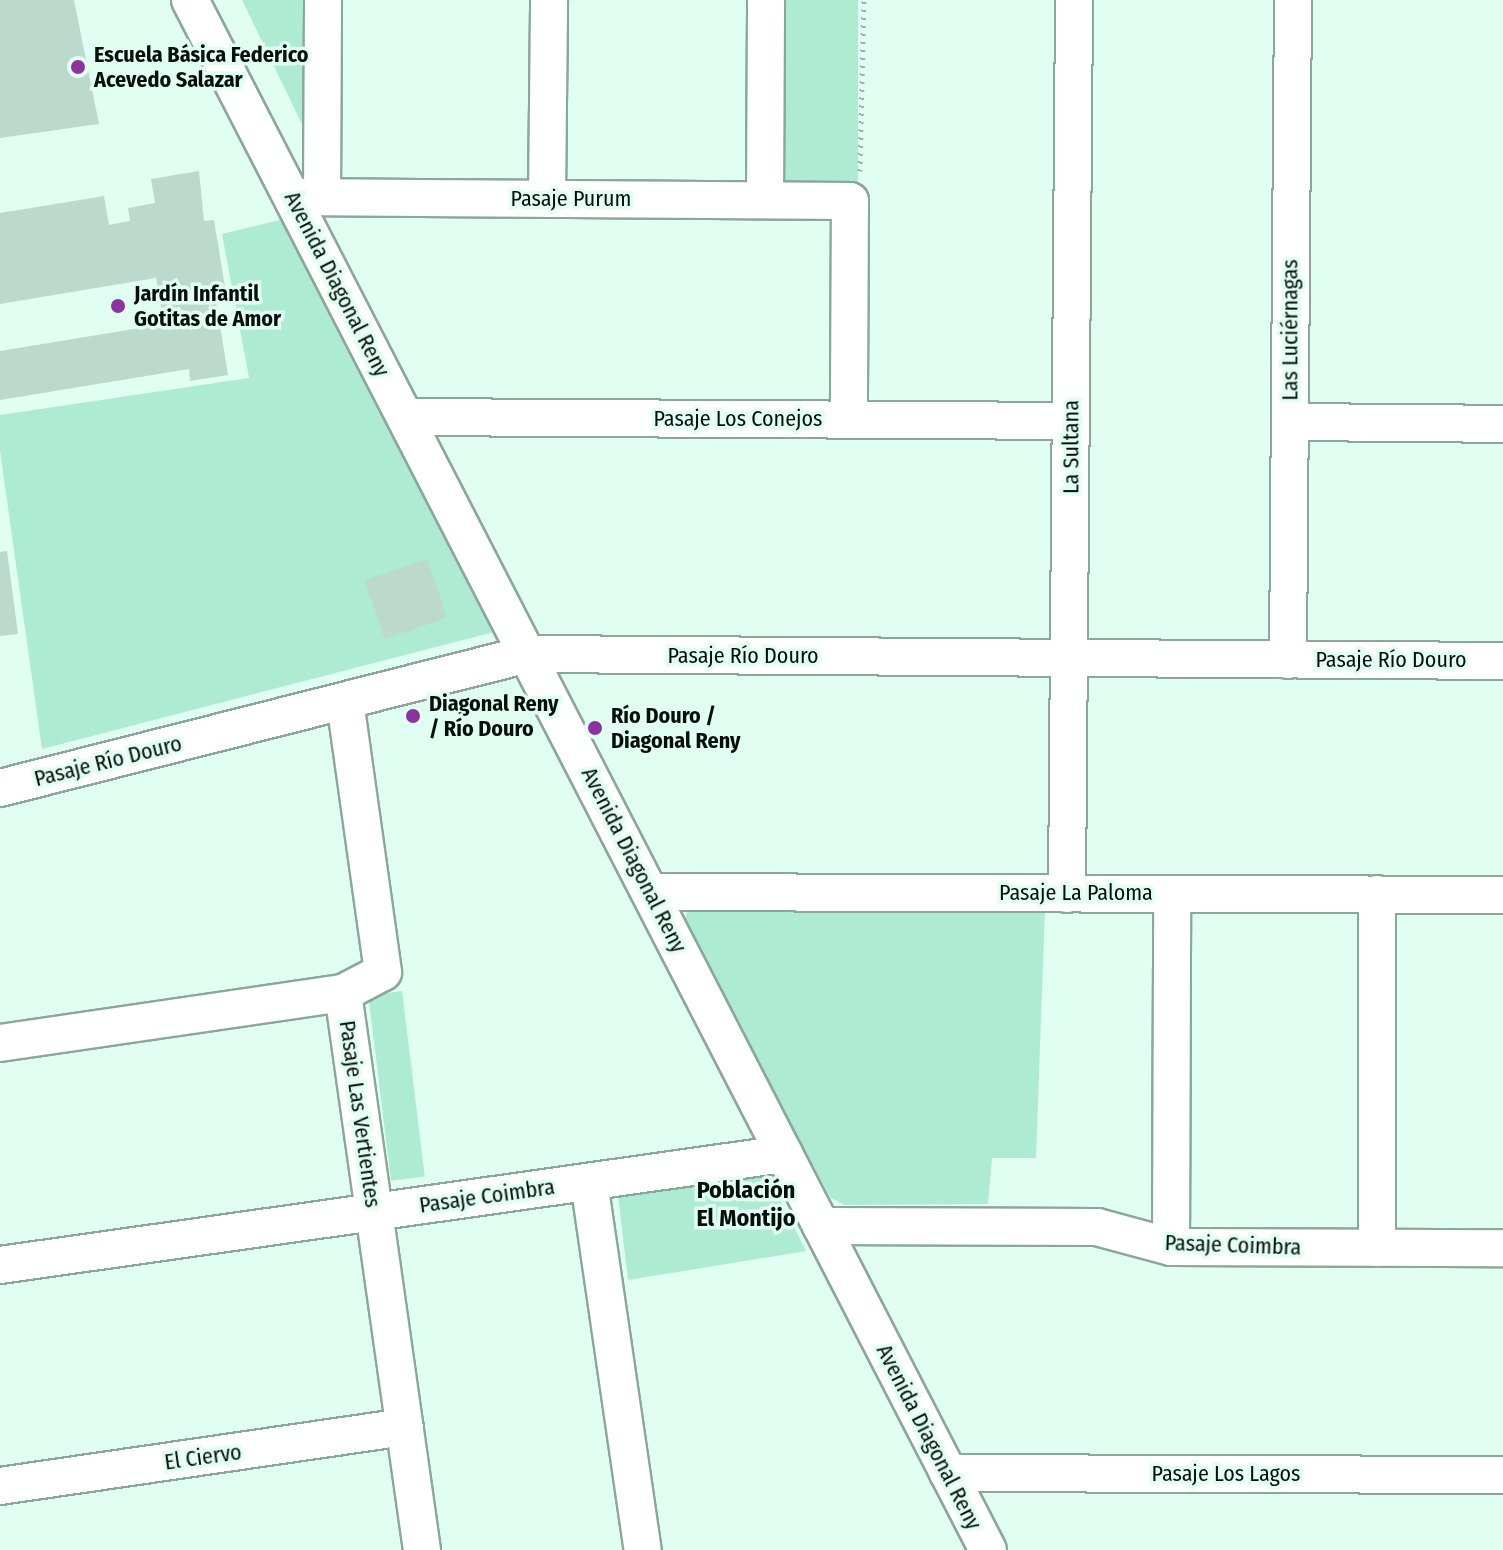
<!DOCTYPE html>
<meta charset="utf-8">
<style>
body{margin:0}
#map{position:relative;width:1503px;height:1550px;overflow:hidden;background:#e1fef2;font-family:"Fira Sans Condensed",sans-serif}
div>[style]{position:absolute}
.green>*{inset:0;background:#aeebd3;transform-origin:0 0}
.building>*{inset:0;background:#bcd9cd;transform-origin:0 0}
.path>*{height:5px;margin-top:-2.5px;transform-origin:0;background:repeating-linear-gradient(90deg,#9cb3aa 0 2px,transparent 0 8px)}
.roads{filter:drop-shadow(2px 0 #8ba79c) drop-shadow(-2px 0 #8ba79c) drop-shadow(0 2px #8ba79c) drop-shadow(0 -2px #8ba79c)}
.minor>*{height:36px;margin:-18px;padding:0 18px;transform-origin:18px;border-radius:18px;background:#fff}
.dots>*{width:22px;height:22px;translate:-50% -50%;box-sizing:border-box;border:4px solid #e1fef2;border-radius:50%}
span{translate:-50% -50%;white-space:nowrap;text-align:center;line-height:1.15;-webkit-text-stroke:7px #e1fef2;paint-order:stroke}
.poi-label{font-size:22px;color:#060f0b;font-weight:700}
.left{translate:0 -50%;text-align:left}
.street-label{font-size:22px;color:#060f0b}
.neighbourhood-label{font-size:24px;color:#060f0b;font-weight:700}
</style>
<div id="map">
<div class="green">
<i style="clip-path:polygon(242px 0,313px 0,312px 145px)"></i>
<i style="left:779px;top:0;width:79px;height:186px"></i>
<i style="clip-path:polygon(283px 219px,494px 632px,42px 749px,0 451px,0 415px,249px 378px,222px 234px)"></i>
<i style="clip-path:polygon(688px 905px,1045px 908px,1036px 1158px,992px 1158px,988px 1204px,844px 1205px,831px 1198px,684px 930px)"></i>
<i style="left:402px;top:991px;width:187px;height:34px;rotate:83deg"></i>
<i style="clip-path:polygon(768px 1175px,806px 1251px,628px 1280px,618px 1196px)"></i>
</div>
<div class="building">
<i style="clip-path:polygon(0 0,74px 0,99px 124px,0 138px)"></i>
<i style="clip-path:polygon(199px 171px,204px 221px,214px 220px,225px 287px,214px 289px,228px 375px,190px 381px,189px 369px,0 400px,0 351px,164px 324px,156px 278px,0 304px,0 213px,104px 196px,109px 225px,130px 221px,128px 208px,155px 203px,151px 179px)"></i>
<i style="clip-path:polygon(7px 551px,18px 634px,0 636px,0 552px)"></i>
<i style="left:427px;top:559px;width:62px;height:66px;rotate:71deg"></i>
</div>
<div class="path">
<i style="left:860px;top:171px;width:171px;rotate:-88.7deg"></i>
</div>
<div class="roads">
<div class="minor">
<i style="left:190px;top:0;width:1743px;rotate:62.76deg"></i>
<i style="left:292px;top:197px;width:558px;rotate:0.41deg"></i>
<i style="left:850px;top:201px;width:219px;rotate:90.3deg"></i>
<i style="left:322px;top:197px;width:197px;rotate:-89.7deg"></i>
<i style="left:547px;top:199px;width:199px;rotate:-89.4deg"></i>
<i style="left:765px;top:200px;width:200px;rotate:-89.7deg"></i>
<i style="left:406px;top:417px;width:665px;rotate:0.34deg"></i>
<i style="left:1290px;top:422px;width:213px;rotate:0.5deg"></i>
<i style="left:1288px;top:660px;width:660px;rotate:-89.57deg"></i>
<i style="left:0;top:788px;width:545px;rotate:-14.24deg"></i>
<i style="left:528px;top:654px;width:975px;rotate:0.41deg"></i>
<i style="left:650px;top:892px;width:853px;rotate:0.2deg"></i>
<i style="left:1067px;top:894px;width:894px;rotate:-89.55deg"></i>
<i style="left:1377px;top:894px;width:354px;rotate:90deg"></i>
<i style="left:343px;top:993px;width:563px;rotate:81.93deg"></i>
<i style="left:0;top:1043px;width:347px;rotate:-8.3deg"></i>
<i style="left:343px;top:993px;width:45px;rotate:-27.7deg"></i>
<i style="left:383px;top:972px;width:273px;rotate:-98deg"></i>
<i style="left:589px;top:1182px;width:372px;rotate:81.7deg"></i>
<i style="left:821px;top:1226px;width:276px;rotate:0.2deg"></i>
<i style="left:1097px;top:1227px;width:77px;rotate:15.1deg"></i>
<i style="left:1171px;top:1247px;width:332px;rotate:0.2deg"></i>
<i style="left:1171px;top:1247px;width:353px;rotate:-89.8deg"></i>
<i style="left:0;top:1265px;width:792px;rotate:-8.06deg"></i>
<i style="left:948px;top:1473px;width:555px;rotate:0.21deg"></i>
<i style="left:0;top:1486px;width:409px;rotate:-8.3deg"></i>
</div>
</div>
<div class="dots">
<i style="left:78px;top:67px;background:#8b34a1"></i>
<i style="left:118px;top:306px;background:#8b34a1"></i>
<i style="left:413px;top:716px;background:#8b34a1"></i>
<i style="left:595px;top:728px;background:#8b34a1"></i>
</div>
<div class="poi-label">
<span class="left" style="left:94px;top:67px">Escuela Básica Federico<br>Acevedo Salazar</span>
<span class="left" style="left:134px;top:306px">Jardín Infantil<br>Gotitas de Amor</span>
<span class="left" style="left:429px;top:716px">Diagonal Reny<br>/ Río Douro</span>
<span class="left" style="left:611px;top:728px">Río Douro /<br>Diagonal Reny</span>
</div>
<div class="street-label">
<span style="left:571px;top:199px">Pasaje Purum</span>
<span style="left:337px;top:284px;rotate:63deg">Avenida Diagonal Reny</span>
<span style="left:1290px;top:330px;rotate:-90deg">Las Luciérnagas</span>
<span style="left:738px;top:419px">Pasaje Los Conejos</span>
<span style="left:1071px;top:447px;rotate:-90deg">La Sultana</span>
<span style="left:743px;top:656px">Pasaje Río Douro</span>
<span style="left:1391px;top:660px">Pasaje Río Douro</span>
<span style="left:108px;top:761px;rotate:-14deg">Pasaje Río Douro</span>
<span style="left:634px;top:860px;rotate:63deg">Avenida Diagonal Reny</span>
<span style="left:1076px;top:893px">Pasaje La Paloma</span>
<span style="left:360px;top:1114px;rotate:82deg">Pasaje Las Vertientes</span>
<span style="left:487px;top:1196px;rotate:-8deg">Pasaje Coimbra</span>
<span style="left:1233px;top:1245px;rotate:2deg">Pasaje Coimbra</span>
<span style="left:929px;top:1437px;rotate:63deg">Avenida Diagonal Reny</span>
<span style="left:203px;top:1457px;rotate:-8deg">El Ciervo</span>
<span style="left:1226px;top:1474px">Pasaje Los Lagos</span>
</div>
<div class="neighbourhood-label">
<span style="left:746px;top:1205px">Población<br>El Montijo</span>
</div>
</div>
